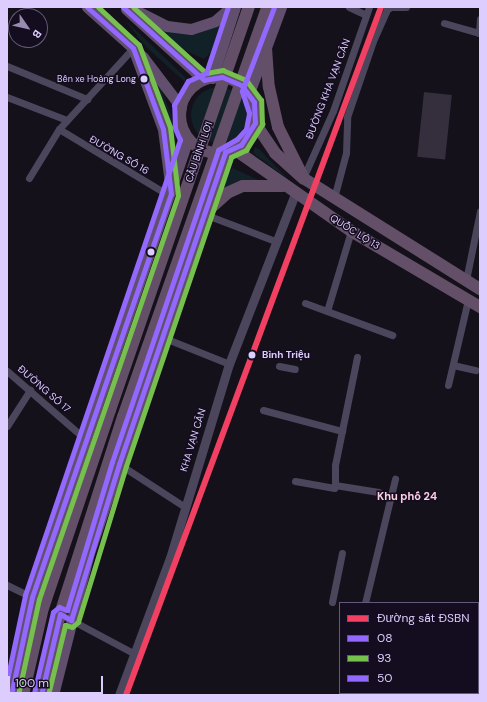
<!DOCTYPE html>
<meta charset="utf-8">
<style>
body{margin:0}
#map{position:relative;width:487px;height:702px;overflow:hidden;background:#15111b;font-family:"DM Sans",sans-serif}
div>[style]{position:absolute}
.green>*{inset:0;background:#112127}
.round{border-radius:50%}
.building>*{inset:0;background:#342e3d;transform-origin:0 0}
.minor>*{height:7px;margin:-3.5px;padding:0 3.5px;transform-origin:3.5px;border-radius:3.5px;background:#4b465c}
.tertiary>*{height:9px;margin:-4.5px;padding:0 4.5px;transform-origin:4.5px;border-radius:4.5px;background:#4b465c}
.primary>*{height:11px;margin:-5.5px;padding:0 5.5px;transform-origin:5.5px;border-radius:5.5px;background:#614f6d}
.trunk>*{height:12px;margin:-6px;padding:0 6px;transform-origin:6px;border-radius:6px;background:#644f68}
.trunk>.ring{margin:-6px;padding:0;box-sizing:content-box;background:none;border:12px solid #644f68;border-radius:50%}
.trunk-bridge>*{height:12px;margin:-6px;padding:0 6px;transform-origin:6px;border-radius:6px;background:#644f68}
.bus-1>*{height:5px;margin:-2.5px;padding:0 2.5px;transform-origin:2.5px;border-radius:2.5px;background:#9268ff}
.bus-2>*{height:5px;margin:-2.5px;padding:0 2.5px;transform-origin:2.5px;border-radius:2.5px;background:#76c04d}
.bus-3>*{height:5px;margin:-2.5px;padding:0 2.5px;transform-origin:2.5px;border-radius:2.5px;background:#9268ff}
.rail-1>*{height:6px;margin:-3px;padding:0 3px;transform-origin:3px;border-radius:3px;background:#f24062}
.dots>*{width:11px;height:11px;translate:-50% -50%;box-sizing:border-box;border:2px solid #140d1f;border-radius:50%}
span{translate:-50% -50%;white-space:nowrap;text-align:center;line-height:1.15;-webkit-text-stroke:3px #140d1f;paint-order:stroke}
.bus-label{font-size:9px;color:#ddccfe}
.right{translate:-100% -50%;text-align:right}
.street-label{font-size:10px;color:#ddccfe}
.stop-label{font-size:10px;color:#ddccfe;font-weight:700}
.left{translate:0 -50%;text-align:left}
.neighbourhood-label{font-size:11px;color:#fecee2;font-weight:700}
.frame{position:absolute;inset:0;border:8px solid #ddccfe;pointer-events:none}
.legend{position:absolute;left:339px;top:602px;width:140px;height:92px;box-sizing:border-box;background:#140d1f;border:1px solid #645978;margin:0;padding:5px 7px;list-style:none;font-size:12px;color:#ddccfe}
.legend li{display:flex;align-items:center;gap:8px;height:20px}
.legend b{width:20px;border:1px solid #645978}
.north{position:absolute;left:8px;top:8px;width:40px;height:40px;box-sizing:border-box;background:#140d1f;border:1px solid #645978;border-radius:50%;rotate:124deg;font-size:11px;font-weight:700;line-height:16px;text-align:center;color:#ddccfe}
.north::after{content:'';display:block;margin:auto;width:14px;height:18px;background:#978baf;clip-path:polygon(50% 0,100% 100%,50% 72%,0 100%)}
.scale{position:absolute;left:8px;top:676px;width:95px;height:18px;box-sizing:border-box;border:2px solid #ddccfe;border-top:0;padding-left:5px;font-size:12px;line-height:14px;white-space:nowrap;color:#ddccfe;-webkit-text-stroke:3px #140d1f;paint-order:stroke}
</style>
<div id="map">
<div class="green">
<i style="clip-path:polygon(225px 17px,215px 48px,204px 59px,180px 48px,146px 20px,170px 30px)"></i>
<i style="clip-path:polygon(125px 20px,185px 77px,185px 82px,146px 47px)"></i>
<i style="clip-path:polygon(148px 70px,161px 89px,171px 114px,177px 146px,172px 169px,165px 113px)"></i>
<i class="round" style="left:191px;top:87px;width:56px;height:56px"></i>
<i style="clip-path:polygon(255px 147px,259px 149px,288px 179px,253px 153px)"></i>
<i style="clip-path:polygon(233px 168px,260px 181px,216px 198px,225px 174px)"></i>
</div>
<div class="building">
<i style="left:424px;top:92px;width:28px;height:65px;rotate:6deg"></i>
</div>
<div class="minor">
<i style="left:349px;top:7px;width:19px;rotate:25deg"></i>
<i style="left:393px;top:7px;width:13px"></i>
<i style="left:444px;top:23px;width:36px;rotate:16deg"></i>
<i style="left:479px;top:33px;width:14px;rotate:-86deg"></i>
<i style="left:7px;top:66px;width:87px;rotate:22.4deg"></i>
<i style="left:7px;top:97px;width:64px;rotate:21deg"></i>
<i style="left:59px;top:129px;width:130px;rotate:31.1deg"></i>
<i style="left:29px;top:178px;width:57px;rotate:-58.5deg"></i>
<i style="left:59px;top:129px;width:110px;rotate:-47.6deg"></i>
<i style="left:303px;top:178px;width:73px;rotate:-65.9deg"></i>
<i style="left:333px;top:111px;width:110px;rotate:-70.9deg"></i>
<i style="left:334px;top:198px;width:47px;rotate:-75.1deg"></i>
<i style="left:346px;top:153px;width:36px;rotate:-88deg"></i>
<i style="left:347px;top:117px;width:80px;rotate:-71.1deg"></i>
<i style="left:373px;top:41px;width:35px;rotate:-66deg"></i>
<i style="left:387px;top:9px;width:5px;rotate:-22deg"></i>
<i style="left:204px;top:214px;width:76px;rotate:20.8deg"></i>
<i style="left:466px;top:280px;width:70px;rotate:-78.5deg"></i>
<i style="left:305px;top:303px;width:93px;rotate:20.2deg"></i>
<i style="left:327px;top:311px;width:84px;rotate:-73.3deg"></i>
<i style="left:162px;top:337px;width:72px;rotate:21.9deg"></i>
<i style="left:357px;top:357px;width:110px;rotate:101.5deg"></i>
<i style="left:335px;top:465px;width:20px;rotate:90deg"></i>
<i style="left:335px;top:485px;width:44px;rotate:9.2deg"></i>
<i style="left:453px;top:365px;width:23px;rotate:13deg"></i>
<i style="left:279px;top:366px;width:16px;rotate:11deg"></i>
<i style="left:7px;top:371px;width:103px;rotate:41.1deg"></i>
<i style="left:448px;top:385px;width:87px;rotate:-76.8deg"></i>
<i style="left:263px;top:410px;width:82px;rotate:14.9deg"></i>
<i style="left:7px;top:426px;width:43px;rotate:-57.4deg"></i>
<i style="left:119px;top:464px;width:79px;rotate:33.1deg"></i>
<i style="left:295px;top:481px;width:40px;rotate:10deg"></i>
<i style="left:7px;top:585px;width:28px;rotate:26deg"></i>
<i style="left:332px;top:602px;width:50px;rotate:-78.5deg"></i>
<i style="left:365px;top:603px;width:128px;rotate:-76.4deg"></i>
<i style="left:60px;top:614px;width:85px;rotate:28.1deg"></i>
<i style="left:478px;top:615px;width:8px;rotate:-76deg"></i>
<i style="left:478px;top:643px;width:2px;rotate:27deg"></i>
<i style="left:407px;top:695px;width:2px;rotate:-90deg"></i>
<i style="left:458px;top:695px;width:2px;rotate:-90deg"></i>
</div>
<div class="tertiary">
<i style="left:119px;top:695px;width:146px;rotate:-69.6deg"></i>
<i style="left:170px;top:558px;width:203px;rotate:-73.1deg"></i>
<i style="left:229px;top:364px;width:182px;rotate:-68.8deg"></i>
</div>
<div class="primary">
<i style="left:87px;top:7px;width:75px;rotate:41.8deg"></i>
<i style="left:143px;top:57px;width:63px;rotate:52.8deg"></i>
<i style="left:129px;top:7px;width:42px;rotate:26.6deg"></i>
<i style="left:167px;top:26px;width:24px;rotate:7deg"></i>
<i style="left:191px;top:29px;width:25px;rotate:-18deg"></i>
<i style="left:215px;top:21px;width:21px;rotate:-41deg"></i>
<i style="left:126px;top:9px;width:105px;rotate:42.3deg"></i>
<i style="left:133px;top:48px;width:86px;rotate:69.7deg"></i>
<i style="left:163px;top:129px;width:63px;rotate:82.6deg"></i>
<i style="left:212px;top:78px;width:75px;rotate:-72.1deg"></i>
<i style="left:249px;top:93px;width:92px;rotate:-69.6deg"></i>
<i style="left:11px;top:695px;width:100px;rotate:-77.9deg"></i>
<i style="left:32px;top:597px;width:484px;rotate:-71.2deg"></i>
<i style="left:53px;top:695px;width:146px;rotate:-75.8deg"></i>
<i style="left:89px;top:553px;width:423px;rotate:-71.3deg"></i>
</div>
<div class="trunk">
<i style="left:266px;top:48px;width:39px;rotate:86deg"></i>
<i style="left:269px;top:87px;width:41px;rotate:77.3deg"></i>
<i style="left:278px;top:127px;width:54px;rotate:63.4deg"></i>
<i class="ring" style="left:180px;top:77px;width:64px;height:64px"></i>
<i style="left:255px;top:123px;width:36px;rotate:56deg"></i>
<i style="left:275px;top:153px;width:38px;rotate:42deg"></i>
<i style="left:303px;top:178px;width:209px;rotate:32.1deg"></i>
<i style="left:234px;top:149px;width:143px;rotate:35deg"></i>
<i style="left:351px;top:231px;width:150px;rotate:30.5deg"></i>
<i style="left:204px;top:214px;width:31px;rotate:-42deg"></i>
<i style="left:227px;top:193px;width:17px;rotate:-24deg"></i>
<i style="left:243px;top:186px;width:40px"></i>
<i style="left:23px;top:695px;width:89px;rotate:-77.1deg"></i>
<i style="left:43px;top:608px;width:209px;rotate:-71.3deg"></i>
<i style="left:41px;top:695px;width:83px;rotate:-76.8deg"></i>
<i style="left:60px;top:614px;width:207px;rotate:-72.3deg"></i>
</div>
<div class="trunk-bridge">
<i style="left:110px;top:410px;width:426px;rotate:-71deg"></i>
<i style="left:123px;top:417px;width:435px;rotate:-70.6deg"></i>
</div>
<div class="bus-1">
<i style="left:11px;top:695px;width:100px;rotate:-77.9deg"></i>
<i style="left:32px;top:597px;width:426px;rotate:-71deg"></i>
<i style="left:171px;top:194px;width:65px;rotate:-97deg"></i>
<i style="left:163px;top:129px;width:86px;rotate:-110.3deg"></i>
<i style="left:133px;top:48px;width:62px;rotate:-138.3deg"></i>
<i style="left:41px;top:695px;width:83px;rotate:-76.8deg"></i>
<i style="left:60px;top:614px;width:13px;rotate:29deg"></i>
<i style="left:71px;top:620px;width:163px;rotate:-72.9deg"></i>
<i style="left:119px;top:464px;width:330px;rotate:-71.2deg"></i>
<i style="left:225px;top:152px;width:17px;rotate:-24deg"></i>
<i style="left:241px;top:145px;width:26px;rotate:-58deg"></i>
<i style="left:255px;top:123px;width:21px;rotate:-93deg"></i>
<i style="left:254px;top:102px;width:21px;rotate:-127deg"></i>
<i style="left:241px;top:85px;width:21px;rotate:-157deg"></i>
<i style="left:222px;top:77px;width:18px;rotate:171deg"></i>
<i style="left:204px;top:80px;width:109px;rotate:-138deg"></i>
</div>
<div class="bus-2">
<i style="left:18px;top:695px;width:98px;rotate:-77.7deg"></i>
<i style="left:39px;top:599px;width:427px;rotate:-71deg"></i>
<i style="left:178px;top:195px;width:68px;rotate:-96.7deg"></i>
<i style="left:170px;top:127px;width:88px;rotate:-110.7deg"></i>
<i style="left:139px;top:45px;width:56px;rotate:-137.2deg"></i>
<i style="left:48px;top:695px;width:72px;rotate:-76.3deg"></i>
<i style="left:65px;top:625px;width:7px;rotate:16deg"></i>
<i style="left:72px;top:627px;width:8px;rotate:-40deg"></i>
<i style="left:78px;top:622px;width:163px;rotate:-72.9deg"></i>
<i style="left:126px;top:466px;width:326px;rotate:-71.2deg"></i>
<i style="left:231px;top:157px;width:17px;rotate:-25deg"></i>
<i style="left:246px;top:150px;width:31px;rotate:-58deg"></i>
<i style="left:262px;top:124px;width:24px;rotate:-92deg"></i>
<i style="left:261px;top:100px;width:25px;rotate:-127deg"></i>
<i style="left:246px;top:80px;width:25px;rotate:-157deg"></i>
<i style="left:223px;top:70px;width:17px;rotate:170deg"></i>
<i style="left:206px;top:73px;width:98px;rotate:-137.9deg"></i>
</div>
<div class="bus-3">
<i style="left:7px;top:680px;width:87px;rotate:-78deg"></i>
<i style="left:25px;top:595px;width:481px;rotate:-71.2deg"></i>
<i style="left:180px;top:140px;width:13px;rotate:-113deg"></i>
<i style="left:175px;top:128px;width:23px;rotate:-92deg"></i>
<i style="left:174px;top:105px;width:28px;rotate:-60deg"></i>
<i style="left:188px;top:81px;width:20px;rotate:-24deg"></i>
<i style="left:206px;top:73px;width:70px;rotate:-71.6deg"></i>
<i style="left:34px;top:693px;width:83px;rotate:-76.8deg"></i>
<i style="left:53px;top:612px;width:8px;rotate:-40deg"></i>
<i style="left:59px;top:607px;width:9px;rotate:21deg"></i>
<i style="left:67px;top:610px;width:155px;rotate:-73.1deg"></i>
<i style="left:112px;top:462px;width:330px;rotate:-71.2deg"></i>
<i style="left:218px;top:150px;width:22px;rotate:-30deg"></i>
<i style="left:237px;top:139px;width:13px;rotate:-48deg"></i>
<i style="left:246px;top:129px;width:16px;rotate:-79deg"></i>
<i style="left:249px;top:113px;width:23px;rotate:-108deg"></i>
<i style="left:242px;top:91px;width:90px;rotate:-69.1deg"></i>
</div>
<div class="rail-1">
<i style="left:126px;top:695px;width:734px;rotate:-69.66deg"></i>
</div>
<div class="dots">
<i style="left:144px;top:79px;background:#ddccfe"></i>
<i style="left:151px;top:252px;background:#ddccfe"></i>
<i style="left:252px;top:355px;background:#ddccfe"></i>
</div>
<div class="bus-label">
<span class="right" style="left:136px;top:79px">Bến xe Hoàng Long</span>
</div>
<div class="street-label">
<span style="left:328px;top:89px;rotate:-69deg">ĐƯỜNG KHA VẠN CÂN</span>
<span style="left:199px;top:152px;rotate:-71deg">CẦU BÌNH LỢI</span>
<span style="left:119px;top:155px;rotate:30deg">ĐƯỜNG SỐ 16</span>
<span style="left:355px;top:232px;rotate:32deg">QUỐC LỘ 13</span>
<span style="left:44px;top:389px;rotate:41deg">ĐƯỜNG SỐ 17</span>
<span style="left:193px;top:440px;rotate:-73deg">KHA VẠN CÂN</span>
</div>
<div class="stop-label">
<span class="left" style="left:262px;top:355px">Bình Triệu</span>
</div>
<div class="neighbourhood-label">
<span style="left:407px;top:496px">Khu phố 24</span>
</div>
<div class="frame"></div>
<ul class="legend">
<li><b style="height:5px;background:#f24062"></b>Đường sắt ĐSBN</li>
<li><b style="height:5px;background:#9268ff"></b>08</li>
<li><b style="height:5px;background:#76c04d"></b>93</li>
<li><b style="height:5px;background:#9268ff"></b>50</li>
</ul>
<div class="north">B</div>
<div class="scale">100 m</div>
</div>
